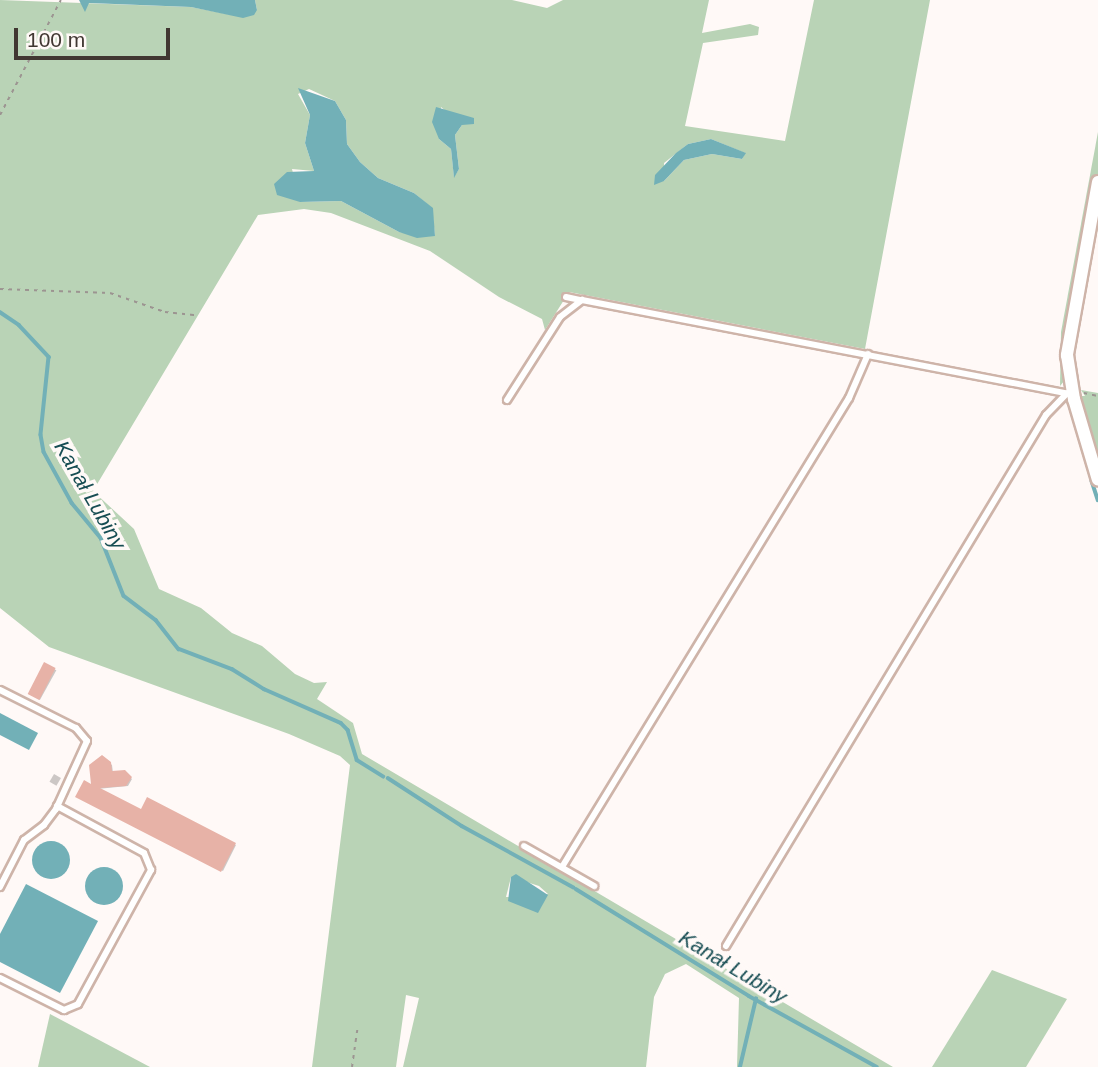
<!DOCTYPE html>
<meta charset="utf-8">
<style>
body{margin:0}
#map{position:relative;width:1098px;height:1067px;overflow:hidden;background:#fff9f7;font-family:Arial,sans-serif}
div>[style]{position:absolute}
.green>*{inset:0;background:#b9d3b6}
.water>*{inset:0;background:#72b0b7}
.round{border-radius:50%}
.shadow>*{inset:0;background:#0003;transform-origin:0 0}
.stream>*{height:3.5px;margin:-1.75px;padding:0 1.75px;transform-origin:1.75px;border-radius:1.75px;background:#72b0b7}
.building>*{inset:0;background:#e7b2a7;transform-origin:0 0}
.path>*{height:2px;margin-top:-1px;transform-origin:0;background:repeating-linear-gradient(90deg,#9c9491 0 3.5px,transparent 0 8.5px)}
.roads{filter:drop-shadow(2px 0 #ceb4a9) drop-shadow(-2px 0 #ceb4a9) drop-shadow(0 2px #ceb4a9) drop-shadow(0 -2px #ceb4a9)}
.lane>*{height:6px;margin:-3px;padding:0 3px;transform-origin:3px;border-radius:3px;background:#fff}
.street>*{height:12px;margin:-6px;padding:0 6px;transform-origin:6px;border-radius:6px;background:#fff}
span{translate:-50% -50%;white-space:nowrap;text-align:center;line-height:1.15;-webkit-text-stroke:7px #fff9f7;paint-order:stroke}
.water-label{font-size:21px;color:#174d53;font-style:italic}
.scale{position:absolute;left:14px;top:28px;width:156px;height:32px;box-sizing:border-box;border:4px solid #413732;border-top:0;padding-left:9px;font-size:21px;line-height:24px;white-space:nowrap;color:#413732;-webkit-text-stroke:5px #fff9f7;paint-order:stroke}
</style>
<div id="map">
<div class="green">
<i style="clip-path:polygon(evenodd,0 0,191px 7px,232px 15px,257px 10px,255px 0,512px 0,547px 8px,563px 0,709px 0,702px 33px,750px 24px,759px 27px,758px 35px,703px 43px,685px 126px,785px 141px,814px 0,930px 0,865px 349px,569px 292px,545px 330px,542px 319px,499px 297px,430px 251px,331px 213px,304px 209px,258px 215px,93px 491px,134px 529px,159px 589px,201px 608px,232px 633px,262px 646px,295px 674px,314px 683px,327px 682px,317px 699px,353px 723px,362px 754px,893px 1067px,737px 1067px,739px 998px,686px 964px,665px 974px,654px 997px,646px 1067px,403px 1067px,419px 998px,406px 995px,396px 1067px,312px 1067px,350px 765px,340px 756px,289px 734px,49px 647px,0 608px,0 0,309px 89px,335px 101px,346px 120px,347px 144px,360px 162px,378px 178px,414px 193px,432px 208px,435px 236px,399px 232px,341px 201px,300px 202px,292px 169px,314px 171px,305px 143px,310px 115px,298px 94px,309px 89px,0 0,441px 107px,462px 125px,455px 135px,459px 169px,454px 177px,451px 149px,439px 139px,441px 107px,0 0,711px 139px,745px 153px,742px 159px,712px 154px,684px 160px,664px 181px,664px 163px,688px 144px,711px 139px,0 0,511px 877px,539px 886px,548px 894px,506px 897px,511px 877px)"></i>
<i style="clip-path:polygon(1098px 132px,1098px 203px,1065px 380px,1060px 386px,1061px 332px)"></i>
<i style="clip-path:polygon(1081px 390px,1098px 393px,1098px 473px,1076px 396px,1085px 396px)"></i>
<i style="clip-path:polygon(992px 970px,1067px 999px,1026px 1067px,932px 1067px)"></i>
<i style="clip-path:polygon(50px 1014px,150px 1067px,38px 1067px)"></i>
</div>
<div class="water">
<i style="clip-path:polygon(79px 0,255px 0,257px 10px,254px 15px,243px 18px,191px 7px,89px 3px,85px 12px)"></i>
<i style="clip-path:polygon(298px 88px,335px 101px,346px 120px,347px 144px,360px 162px,378px 178px,414px 193px,433px 208px,435px 236px,417px 238px,399px 232px,341px 201px,300px 202px,277px 195px,274px 184px,287px 172px,314px 171px,305px 143px,310px 115px)"></i>
<i style="clip-path:polygon(436px 107px,474px 118px,474px 124px,462px 125px,455px 135px,459px 169px,454px 178px,451px 149px,439px 139px,432px 122px)"></i>
<i style="clip-path:polygon(711px 139px,746px 153px,742px 159px,712px 154px,684px 160px,664px 181px,654px 185px,655px 175px,676px 153px,688px 144px)"></i>
<i style="clip-path:polygon(0 713px,38px 733px,29px 750px,0 735px)"></i>
<i class="round" style="left:32px;top:841px;width:38px;height:38px"></i>
<i class="round" style="left:85px;top:867px;width:38px;height:38px"></i>
<i style="clip-path:polygon(516px 874px,548px 895px,538px 913px,508px 901px,511px 877px)"></i>
<i style="clip-path:polygon(26px 884px,98px 921px,60px 993px,0 962px,0 934px)"></i>
</div>
<div class="shadow">
<i style="left:45px;top:664px;width:13px;height:34px;rotate:29deg"></i>
<i style="clip-path:polygon(102px 757px,112px 765px,113px 773px,126px 773px,132px 779px,128px 786px,97px 789px,142px 812px,148px 800px,236px 845px,223px 871px,77px 796px,94px 787px)"></i>
<i style="left:54px;top:774px;width:8px;height:9px;rotate:30deg"></i>
</div>
<div class="stream">
<i style="left:0;top:312px;width:23px;rotate:34deg"></i>
<i style="left:19px;top:325px;width:44px;rotate:46.8deg"></i>
<i style="left:49px;top:357px;width:78px;rotate:95.9deg"></i>
<i style="left:41px;top:435px;width:17px;rotate:80deg"></i>
<i style="left:44px;top:452px;width:58px;rotate:61.2deg"></i>
<i style="left:72px;top:503px;width:45px;rotate:50.4deg"></i>
<i style="left:101px;top:538px;width:62px;rotate:68.4deg"></i>
<i style="left:124px;top:596px;width:40px;rotate:37deg"></i>
<i style="left:156px;top:620px;width:37px;rotate:52deg"></i>
<i style="left:179px;top:649px;width:57px;rotate:20.7deg"></i>
<i style="left:232px;top:669px;width:38px;rotate:32deg"></i>
<i style="left:264px;top:689px;width:84px;rotate:23.8deg"></i>
<i style="left:341px;top:723px;width:10px;rotate:45deg"></i>
<i style="left:348px;top:730px;width:31px;rotate:73deg"></i>
<i style="left:357px;top:760px;width:31px;rotate:32deg"></i>
<i style="left:1092px;top:481px;width:20px;rotate:72deg"></i>
<i style="left:388px;top:778px;width:88px;rotate:33deg"></i>
<i style="left:462px;top:826px;width:127px;rotate:28.8deg"></i>
<i style="left:576px;top:889px;width:203px;rotate:31.7deg"></i>
<i style="left:749px;top:996px;width:146px;rotate:29deg"></i>
<i style="left:740px;top:1067px;width:70px;rotate:-76.8deg"></i>
</div>
<div class="building">
<i style="left:44px;top:662px;width:13px;height:36px;rotate:27deg"></i>
<i style="clip-path:polygon(102px 755px,111px 762px,112px 771px,125px 770px,132px 777px,126px 786px,100px 788px,141px 809px,147px 797px,236px 843px,221px 872px,75px 797px,84px 780px,91px 784px,89px 765px)"></i>
</div>
<div class="path">
<i style="left:0;top:115px;width:130px;rotate:-62.1deg"></i>
<i style="left:0;top:289px;width:110px;rotate:2.1deg"></i>
<i style="left:110px;top:293px;width:58px;rotate:19.1deg"></i>
<i style="left:165px;top:312px;width:31px;rotate:6deg"></i>
<i style="left:1084px;top:393px;width:14px;rotate:12deg"></i>
<i style="left:352px;top:1067px;width:42px;rotate:-81.9deg"></i>
</div>
<div class="roads">
<div class="lane">
<i style="left:566px;top:297px;width:14px;rotate:12deg"></i>
<i style="left:507px;top:400px;width:98px;rotate:-57.4deg"></i>
<i style="left:560px;top:317px;width:28px;rotate:-38deg"></i>
<i style="left:582px;top:300px;width:495px;rotate:10.9deg"></i>
<i style="left:0;top:690px;width:85px;rotate:26.6deg"></i>
<i style="left:76px;top:728px;width:17px;rotate:50deg"></i>
<i style="left:87px;top:741px;width:75px;rotate:114.5deg"></i>
<i style="left:56px;top:809px;width:20px;rotate:127deg"></i>
<i style="left:44px;top:825px;width:25px;rotate:143deg"></i>
<i style="left:24px;top:840px;width:53px;rotate:117.1deg"></i>
<i style="left:524px;top:846px;width:81px;rotate:29.7deg"></i>
<i style="left:562px;top:867px;width:550px;rotate:-58.54deg"></i>
<i style="left:849px;top:398px;width:48px;rotate:-66.6deg"></i>
<i style="left:726px;top:946px;width:620px;rotate:-58.93deg"></i>
<i style="left:1046px;top:415px;width:30px;rotate:-46deg"></i>
<i style="left:0;top:978px;width:72px;rotate:26.6deg"></i>
<i style="left:64px;top:1010px;width:15px;rotate:-23deg"></i>
<i style="left:78px;top:1004px;width:153px;rotate:-61.4deg"></i>
<i style="left:151px;top:870px;width:18px;rotate:-112deg"></i>
<i style="left:144px;top:853px;width:99px;rotate:-151.6deg"></i>
</div>
<div class="street">
<i style="left:1098px;top:182px;width:176px;rotate:100.2deg"></i>
<i style="left:1067px;top:355px;width:45px;rotate:81deg"></i>
<i style="left:1074px;top:399px;width:84px;rotate:73.5deg"></i>
</div>
</div>
<div class="water-label">
<span style="left:90px;top:495px;rotate:60deg">Kanał Lubiny</span>
<span style="left:733px;top:967px;rotate:31deg">Kanał Lubiny</span>
</div>
<div class="scale">100 m</div>
</div>
